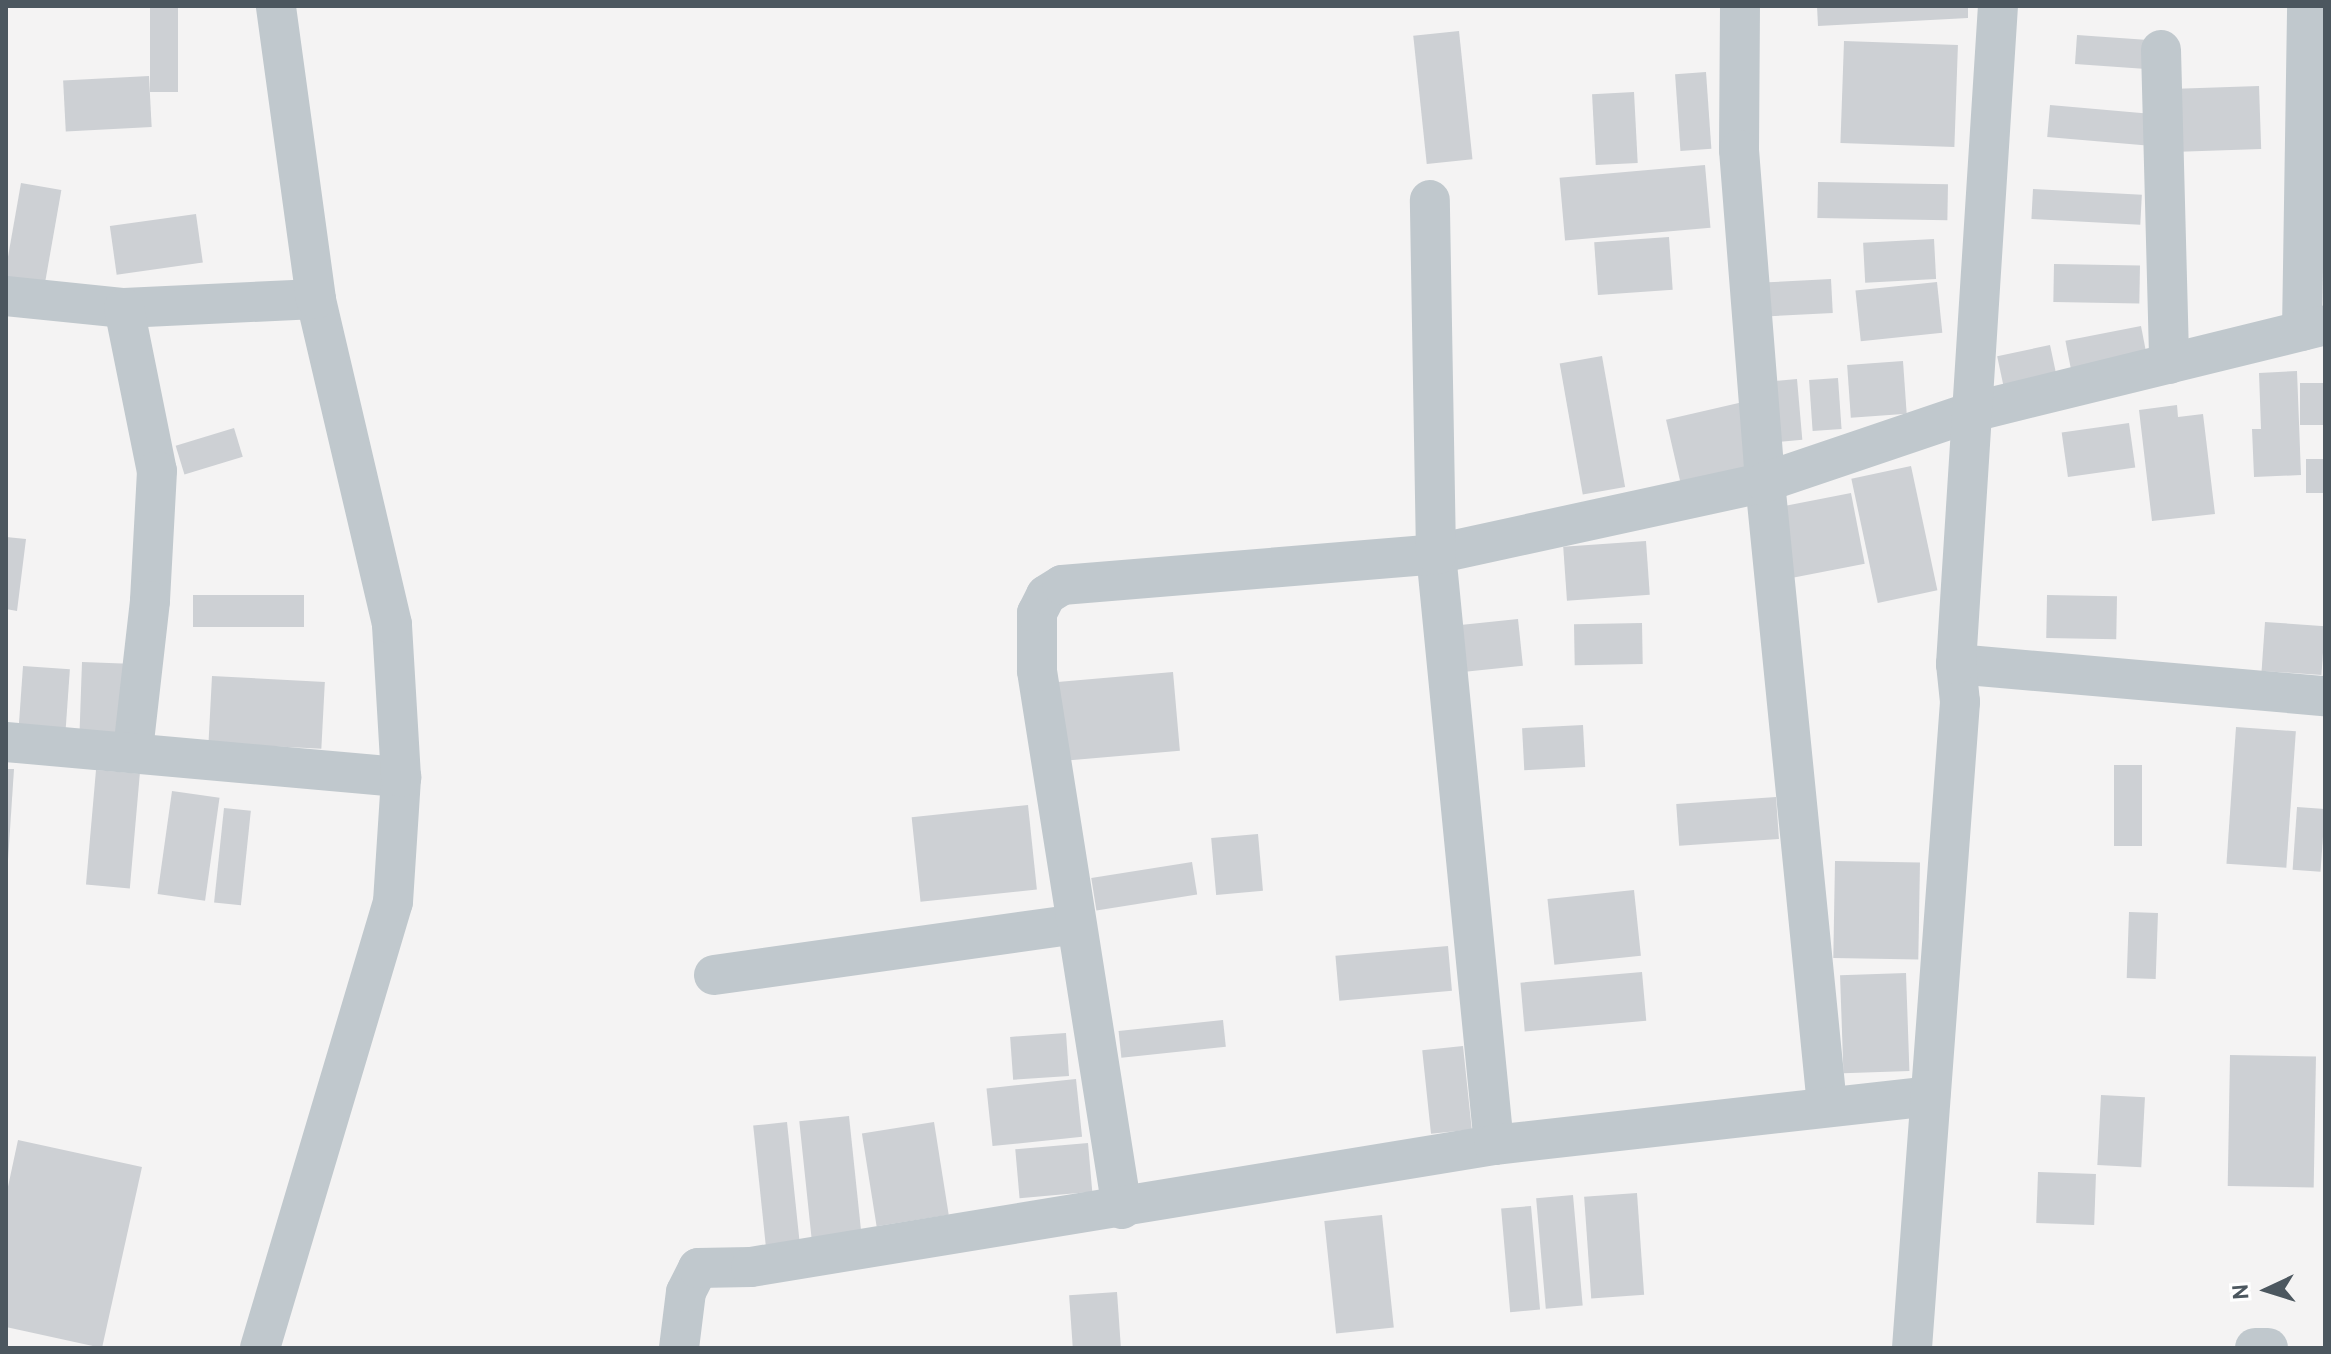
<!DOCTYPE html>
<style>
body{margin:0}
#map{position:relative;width:2331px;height:1354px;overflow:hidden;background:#f4f3f3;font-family:Overpass,sans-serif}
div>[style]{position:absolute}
.building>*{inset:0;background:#cdd0d4;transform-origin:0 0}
.minor>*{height:40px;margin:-20px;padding:0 20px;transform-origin:20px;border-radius:20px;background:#c0c8cd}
span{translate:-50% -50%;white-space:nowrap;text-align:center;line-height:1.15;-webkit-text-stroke:6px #fff;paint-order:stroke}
.frame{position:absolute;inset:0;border:8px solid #4c575f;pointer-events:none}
.north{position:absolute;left:2227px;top:1250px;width:80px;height:80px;-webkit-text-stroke:6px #fff;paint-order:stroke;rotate:266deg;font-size:22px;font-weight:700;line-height:32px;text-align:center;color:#4c575f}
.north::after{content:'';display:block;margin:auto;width:28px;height:36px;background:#4c575f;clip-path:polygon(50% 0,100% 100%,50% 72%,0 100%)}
</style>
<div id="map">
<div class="building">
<i style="left:150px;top:6px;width:28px;height:86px"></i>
<i style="clip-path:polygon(1817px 6px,1968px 6px,1968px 18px,1818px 26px)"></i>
<i style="left:1459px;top:31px;width:129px;height:46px;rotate:84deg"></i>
<i style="left:2077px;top:35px;width:75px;height:29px;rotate:4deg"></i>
<i style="left:1844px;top:41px;width:114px;height:102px;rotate:2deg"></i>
<i style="left:1706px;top:72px;width:77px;height:31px;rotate:86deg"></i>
<i style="left:149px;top:76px;width:51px;height:86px;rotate:87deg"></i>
<i style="left:2259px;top:86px;width:63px;height:89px;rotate:88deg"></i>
<i style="left:1634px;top:92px;width:71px;height:42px;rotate:87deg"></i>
<i style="left:2050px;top:105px;width:97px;height:32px;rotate:5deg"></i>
<i style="left:1705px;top:165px;width:63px;height:146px;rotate:85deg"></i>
<i style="left:1818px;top:182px;width:130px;height:36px;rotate:1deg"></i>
<i style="left:21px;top:183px;width:41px;height:103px;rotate:10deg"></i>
<i style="left:2033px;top:189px;width:109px;height:30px;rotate:3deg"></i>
<i style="left:196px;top:214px;width:49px;height:87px;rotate:82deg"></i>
<i style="left:1669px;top:237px;width:53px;height:75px;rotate:86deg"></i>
<i style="left:1934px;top:239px;width:40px;height:71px;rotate:87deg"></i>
<i style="left:2054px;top:264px;width:86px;height:38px;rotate:1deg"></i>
<i style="left:1831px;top:279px;width:34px;height:68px;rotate:87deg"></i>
<i style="left:1937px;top:282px;width:51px;height:82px;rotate:84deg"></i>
<i style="left:2141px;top:326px;width:32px;height:77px;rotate:79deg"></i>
<i style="left:2050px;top:345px;width:34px;height:54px;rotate:78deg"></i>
<i style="left:1602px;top:356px;width:133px;height:43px;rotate:80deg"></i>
<i style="left:1903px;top:361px;width:53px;height:56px;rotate:86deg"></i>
<i style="clip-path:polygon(2297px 371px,2301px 475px,2254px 477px,2252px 429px,2261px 429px,2259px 373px)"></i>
<i style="left:1838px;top:378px;width:51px;height:29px;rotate:86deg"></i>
<i style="left:1797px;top:379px;width:61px;height:33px;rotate:85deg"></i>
<i style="left:2325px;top:383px;width:42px;height:25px;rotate:90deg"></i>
<i style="left:1743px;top:402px;width:64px;height:79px;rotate:77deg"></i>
<i style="clip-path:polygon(2177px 405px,2178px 417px,2203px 414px,2215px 514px,2152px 521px,2139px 410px)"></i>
<i style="left:2129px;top:423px;width:45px;height:68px;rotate:82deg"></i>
<i style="left:234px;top:428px;width:30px;height:61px;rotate:73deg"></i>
<i style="left:2306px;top:459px;width:19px;height:34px"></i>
<i style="left:1911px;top:466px;width:127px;height:61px;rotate:78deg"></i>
<i style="left:1851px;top:493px;width:72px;height:80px;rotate:79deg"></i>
<i style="clip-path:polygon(6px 537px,26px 539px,17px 611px,6px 609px)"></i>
<i style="left:1646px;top:541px;width:54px;height:83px;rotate:86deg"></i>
<i style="left:304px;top:595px;width:32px;height:111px;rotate:90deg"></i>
<i style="left:2047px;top:595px;width:70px;height:43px;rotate:1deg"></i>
<i style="left:1518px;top:619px;width:47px;height:58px;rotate:84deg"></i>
<i style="left:2265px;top:622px;width:60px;height:49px;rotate:4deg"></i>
<i style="left:1642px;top:623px;width:41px;height:68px;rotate:89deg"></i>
<i style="left:82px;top:662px;width:47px;height:71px;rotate:2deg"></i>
<i style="left:23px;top:666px;width:47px;height:65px;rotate:4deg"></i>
<i style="left:1173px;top:672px;width:79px;height:116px;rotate:85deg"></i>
<i style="left:212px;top:676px;width:113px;height:67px;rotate:3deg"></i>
<i style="left:1583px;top:725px;width:42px;height:61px;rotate:87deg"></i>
<i style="left:2236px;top:727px;width:60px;height:137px;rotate:4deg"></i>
<i style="left:2142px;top:765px;width:81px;height:28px;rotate:90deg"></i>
<i style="clip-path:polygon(6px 769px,14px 769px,8px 860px,6px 860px)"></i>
<i style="left:96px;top:770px;width:44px;height:115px;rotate:5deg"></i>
<i style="left:172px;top:791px;width:48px;height:104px;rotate:8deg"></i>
<i style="left:1776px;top:797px;width:42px;height:100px;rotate:86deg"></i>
<i style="left:1028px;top:805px;width:85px;height:117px;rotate:84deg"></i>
<i style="left:2297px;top:807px;width:28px;height:63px;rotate:4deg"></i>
<i style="left:224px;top:808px;width:27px;height:95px;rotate:6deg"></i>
<i style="left:1258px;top:834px;width:57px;height:47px;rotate:85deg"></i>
<i style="left:1835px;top:861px;width:85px;height:97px;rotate:1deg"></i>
<i style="left:1192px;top:862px;width:33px;height:102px;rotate:81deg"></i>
<i style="left:1634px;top:890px;width:66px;height:87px;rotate:84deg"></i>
<i style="left:2129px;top:912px;width:29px;height:66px;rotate:2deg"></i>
<i style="left:1448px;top:946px;width:45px;height:113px;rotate:85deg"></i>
<i style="left:1642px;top:972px;width:49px;height:122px;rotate:85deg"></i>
<i style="left:1906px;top:973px;width:98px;height:66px;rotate:88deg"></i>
<i style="left:1223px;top:1020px;width:27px;height:105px;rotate:84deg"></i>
<i style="left:1066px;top:1033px;width:43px;height:56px;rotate:86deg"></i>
<i style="left:1463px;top:1046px;width:84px;height:41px;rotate:84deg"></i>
<i style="left:2230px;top:1055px;width:86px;height:131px;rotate:1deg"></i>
<i style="left:1076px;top:1079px;width:58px;height:90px;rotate:84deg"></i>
<i style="left:2101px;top:1095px;width:44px;height:70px;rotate:3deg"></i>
<i style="left:849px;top:1116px;width:118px;height:50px;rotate:84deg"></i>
<i style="left:787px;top:1122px;width:120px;height:34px;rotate:84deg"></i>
<i style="left:934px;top:1122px;width:94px;height:73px;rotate:81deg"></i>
<i style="clip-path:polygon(18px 1140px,142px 1167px,102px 1348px,6px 1327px,6px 1196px)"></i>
<i style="left:1088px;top:1143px;width:49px;height:73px;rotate:85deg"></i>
<i style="left:2038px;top:1172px;width:58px;height:51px;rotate:2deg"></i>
<i style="left:1637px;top:1193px;width:102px;height:53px;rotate:86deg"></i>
<i style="left:1573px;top:1195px;width:111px;height:37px;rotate:85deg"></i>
<i style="left:1531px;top:1206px;width:104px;height:30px;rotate:85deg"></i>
<i style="left:1382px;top:1215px;width:113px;height:58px;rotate:84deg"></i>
<i style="left:1117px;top:1292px;width:56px;height:48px;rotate:86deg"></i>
</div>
<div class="minor">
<i style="left:1740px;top:6px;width:144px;rotate:90.4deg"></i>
<i style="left:1739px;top:150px;width:333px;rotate:85.5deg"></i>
<i style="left:1765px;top:482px;width:626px;rotate:84.32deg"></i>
<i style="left:2161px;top:50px;width:314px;rotate:88.5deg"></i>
<i style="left:6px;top:296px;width:119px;rotate:5.8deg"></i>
<i style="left:124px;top:308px;width:192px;rotate:-2.7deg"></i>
<i style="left:124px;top:308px;width:166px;rotate:78.6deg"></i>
<i style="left:157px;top:471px;width:130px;rotate:93.1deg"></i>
<i style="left:150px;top:601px;width:151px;rotate:96.5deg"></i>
<i style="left:2302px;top:331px;width:325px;rotate:-89.1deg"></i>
<i style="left:1956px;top:664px;width:370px;rotate:5deg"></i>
<i style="left:6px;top:742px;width:397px;rotate:5.1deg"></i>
<i style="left:714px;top:975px;width:365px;rotate:-8deg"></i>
<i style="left:1494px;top:1145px;width:594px;rotate:-95.6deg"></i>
<i style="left:1436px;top:554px;width:337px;rotate:-12.3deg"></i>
<i style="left:1765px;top:482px;width:219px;rotate:-18.7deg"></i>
<i style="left:1972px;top:412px;width:364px;rotate:-13.8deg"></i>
<i style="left:1122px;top:1209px;width:545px;rotate:-98.98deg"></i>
<i style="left:1037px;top:671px;width:58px;rotate:-90deg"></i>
<i style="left:1037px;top:613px;width:20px;rotate:-63deg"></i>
<i style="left:1046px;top:595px;width:19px;rotate:-32deg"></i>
<i style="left:1062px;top:585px;width:375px;rotate:-4.7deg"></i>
<i style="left:1436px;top:554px;width:354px;rotate:-91deg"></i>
<i style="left:260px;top:1348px;width:465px;rotate:-73.4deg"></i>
<i style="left:393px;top:902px;width:125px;rotate:-86.3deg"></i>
<i style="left:401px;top:777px;width:153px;rotate:-93.4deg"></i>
<i style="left:392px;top:624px;width:334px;rotate:-103.2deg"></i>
<i style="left:316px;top:299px;width:296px;rotate:-97.8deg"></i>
<i style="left:679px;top:1348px;width:56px;rotate:-82.9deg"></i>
<i style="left:686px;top:1292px;width:27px;rotate:-63deg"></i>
<i style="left:698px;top:1268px;width:53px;rotate:-1.1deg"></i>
<i style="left:751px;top:1267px;width:753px;rotate:-9.32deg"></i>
<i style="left:1494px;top:1145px;width:439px;rotate:-6.4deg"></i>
<i style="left:1912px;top:1348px;width:648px;rotate:-85.75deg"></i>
<i style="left:1960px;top:702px;width:38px;rotate:-96deg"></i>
<i style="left:1956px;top:664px;width:659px;rotate:-86.35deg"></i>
<i style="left:2255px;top:1348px;width:13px"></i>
</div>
<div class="frame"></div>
<div class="north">N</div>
</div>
